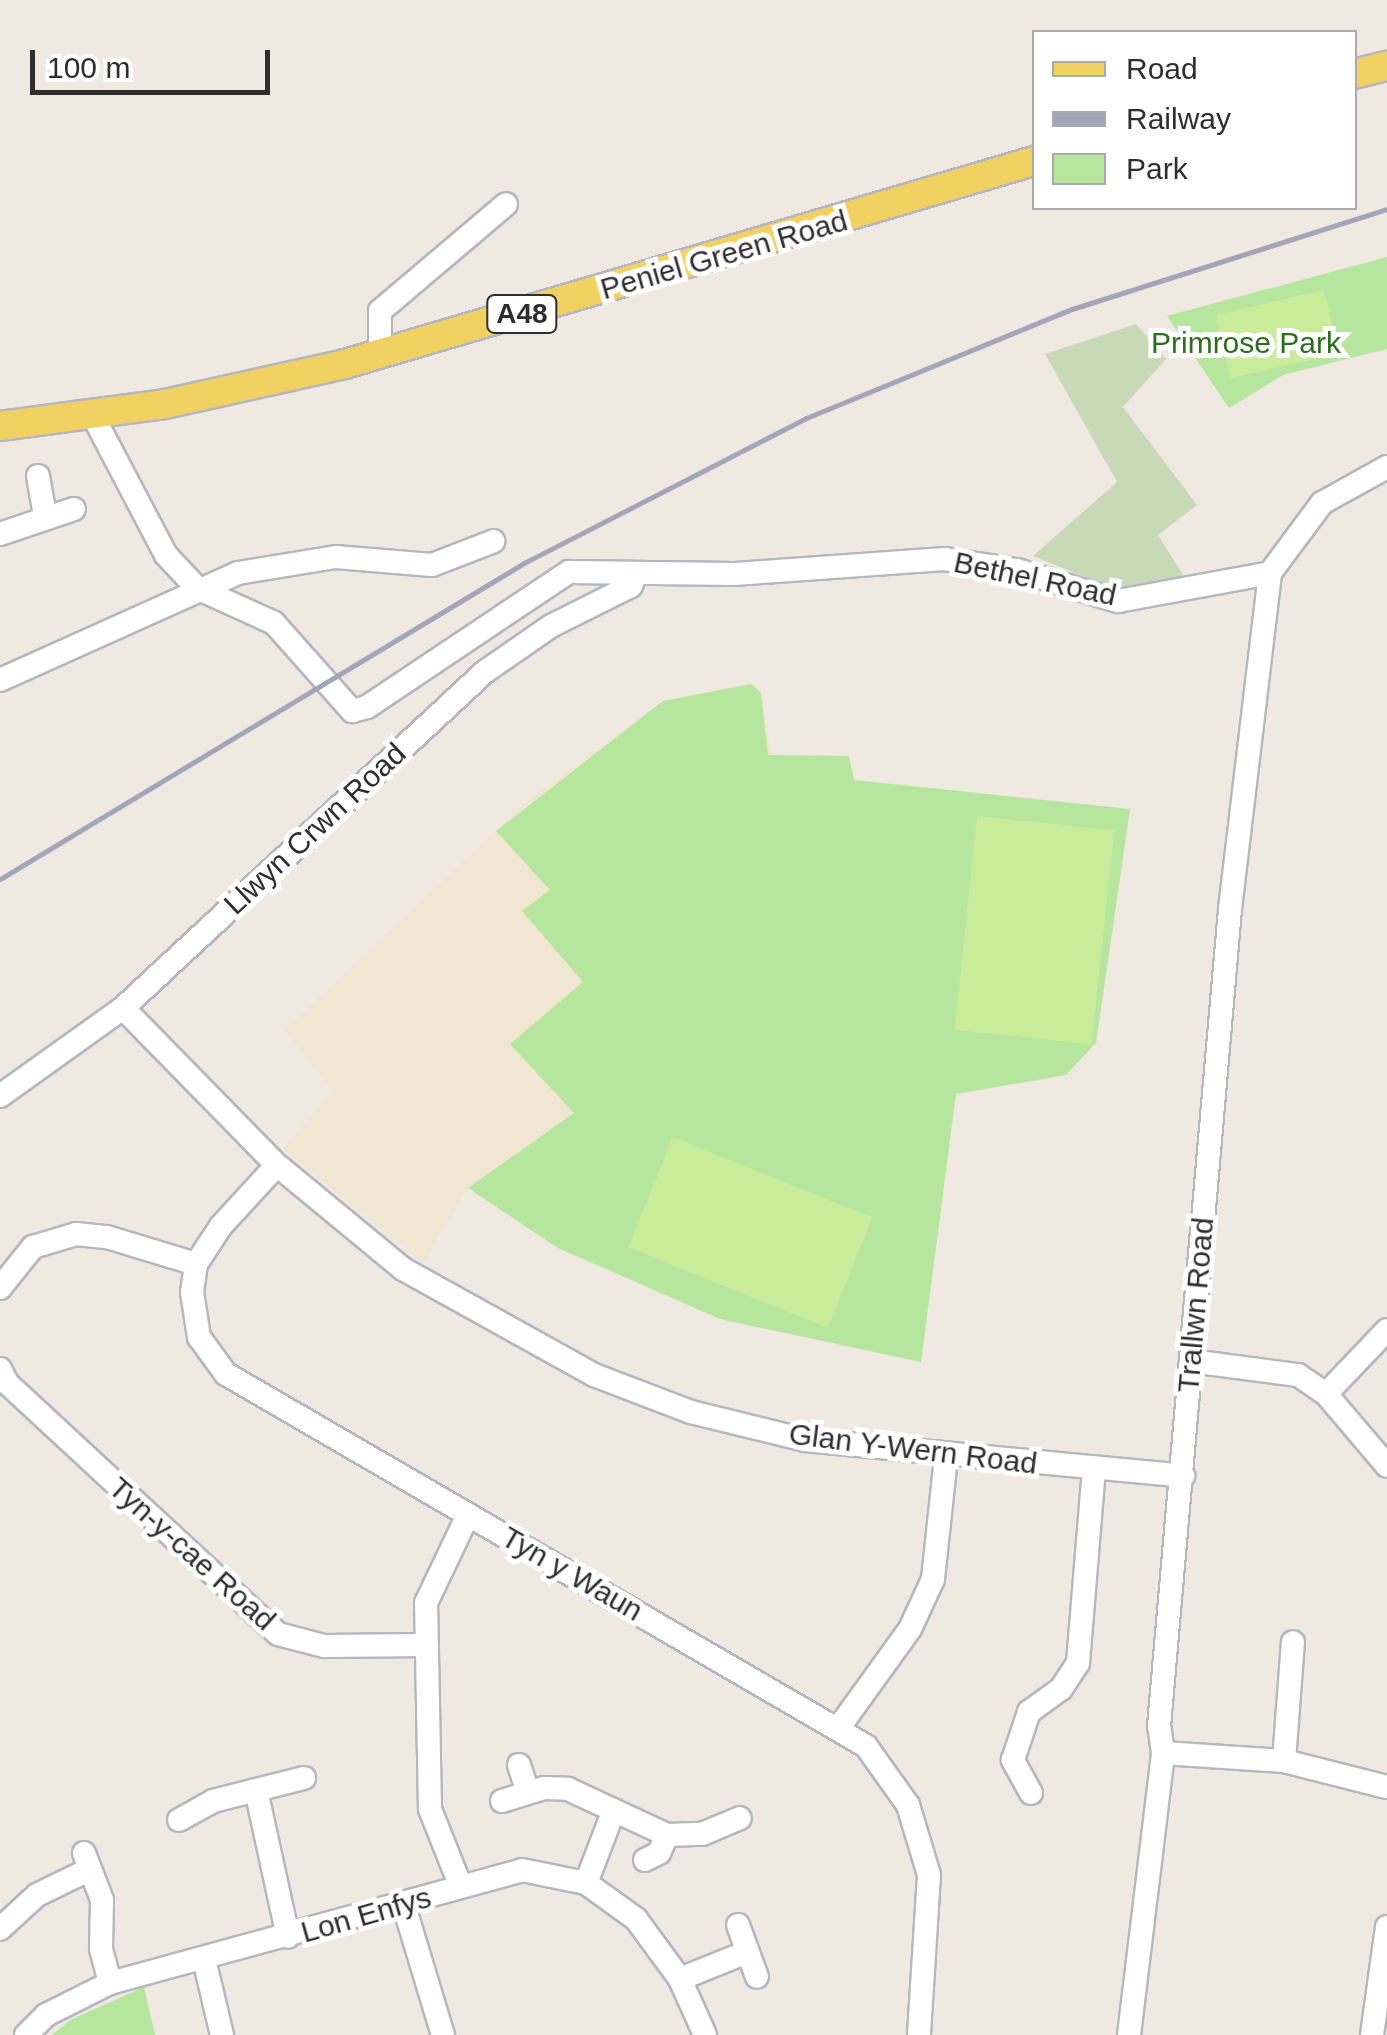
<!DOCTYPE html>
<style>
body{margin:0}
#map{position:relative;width:1387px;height:2035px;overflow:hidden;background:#efe9e1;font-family:Helvetica,sans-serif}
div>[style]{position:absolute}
.education>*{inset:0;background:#f0e6d1}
.green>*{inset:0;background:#b6e59e}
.cemetery>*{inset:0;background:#c8d9b8}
.pitch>*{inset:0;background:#c9ec9a;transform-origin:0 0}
.roads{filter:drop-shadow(2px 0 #b4b7c1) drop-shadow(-2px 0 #b4b7c1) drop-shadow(0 2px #b4b7c1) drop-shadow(0 -2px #b4b7c1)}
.minor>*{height:22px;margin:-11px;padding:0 11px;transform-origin:11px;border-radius:11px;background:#fff}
.major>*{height:28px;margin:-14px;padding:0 14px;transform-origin:14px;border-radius:14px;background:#f2d163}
.rail>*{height:5px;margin:-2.5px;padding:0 2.5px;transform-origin:2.5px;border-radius:2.5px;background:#a3a6b8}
span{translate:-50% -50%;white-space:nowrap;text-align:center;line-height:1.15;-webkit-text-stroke:10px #fff;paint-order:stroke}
.shield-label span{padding:2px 8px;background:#fff;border:2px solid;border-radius:8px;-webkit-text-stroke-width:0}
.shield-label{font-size:28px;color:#2e2e2e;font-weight:700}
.street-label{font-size:30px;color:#2e2e2e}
.park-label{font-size:30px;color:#2c6e1b}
.legend{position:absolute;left:1032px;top:30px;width:325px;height:180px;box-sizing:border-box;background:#fff;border:2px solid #ababab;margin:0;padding:12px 18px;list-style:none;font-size:30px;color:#2e2e2e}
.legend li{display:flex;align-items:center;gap:20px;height:50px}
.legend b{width:50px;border:2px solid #ababab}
.scale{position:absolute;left:30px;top:50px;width:240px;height:45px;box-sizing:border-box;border:5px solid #2e2e2e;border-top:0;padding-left:12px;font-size:30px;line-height:35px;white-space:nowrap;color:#2e2e2e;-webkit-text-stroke:8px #fff;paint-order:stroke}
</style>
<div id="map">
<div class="education">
<i style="clip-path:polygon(751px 684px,761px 693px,805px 950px,468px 1188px,423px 1263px,283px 1149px,333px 1091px,285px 1030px,525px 803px,663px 701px)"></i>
</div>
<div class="green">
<i style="clip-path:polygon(1387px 257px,1387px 349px,1283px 375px,1229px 408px,1167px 316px)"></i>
<i style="clip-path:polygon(751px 684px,761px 693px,768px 755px,849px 756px,854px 780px,1130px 809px,1096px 1043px,1066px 1075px,956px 1094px,921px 1362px,720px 1319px,558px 1248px,468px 1188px,574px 1113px,510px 1044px,583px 982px,522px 911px,550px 890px,496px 831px,663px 701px)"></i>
<i style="clip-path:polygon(144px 1987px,155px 2035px,52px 2035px,70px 2020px)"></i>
</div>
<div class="cemetery">
<i style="clip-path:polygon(1136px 324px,1166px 359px,1123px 407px,1197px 505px,1158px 535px,1185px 578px,1115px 589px,1033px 556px,1117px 482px,1045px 354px)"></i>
</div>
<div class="pitch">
<i style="left:1324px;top:290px;width:65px;height:111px;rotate:77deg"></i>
<i style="left:977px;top:816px;width:138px;height:215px;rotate:6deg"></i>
<i style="left:673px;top:1137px;width:215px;height:119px;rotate:22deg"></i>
</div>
<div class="roads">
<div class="minor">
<i style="left:380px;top:354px;width:43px;rotate:-90deg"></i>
<i style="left:380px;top:311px;width:165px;rotate:-40.3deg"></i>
<i style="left:93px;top:416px;width:157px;rotate:62.3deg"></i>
<i style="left:166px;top:555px;width:45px;rotate:46.8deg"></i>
<i style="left:197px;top:588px;width:85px;rotate:24.4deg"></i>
<i style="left:274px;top:623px;width:118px;rotate:48.4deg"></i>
<i style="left:352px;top:711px;width:16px;rotate:-15deg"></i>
<i style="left:367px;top:707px;width:243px;rotate:-33.8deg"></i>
<i style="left:569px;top:572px;width:165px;rotate:0.7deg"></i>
<i style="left:734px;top:574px;width:211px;rotate:-4.1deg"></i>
<i style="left:944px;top:559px;width:74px;rotate:8.6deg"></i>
<i style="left:1017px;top:570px;width:106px;rotate:17.1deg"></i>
<i style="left:1118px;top:601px;width:155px;rotate:-10.4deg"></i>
<i style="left:1270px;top:573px;width:87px;rotate:-53.4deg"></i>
<i style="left:1322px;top:503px;width:74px;rotate:-29deg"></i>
<i style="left:38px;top:476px;width:40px;rotate:80deg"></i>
<i style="left:0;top:534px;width:78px;rotate:-18.7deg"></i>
<i style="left:0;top:680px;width:261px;rotate:-24.2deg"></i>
<i style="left:238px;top:573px;width:99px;rotate:-9.3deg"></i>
<i style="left:336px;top:557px;width:96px;rotate:4.8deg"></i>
<i style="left:432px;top:565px;width:66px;rotate:-21.2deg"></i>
<i style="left:123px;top:1008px;width:220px;rotate:45.6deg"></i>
<i style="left:277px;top:1165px;width:163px;rotate:39.5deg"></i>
<i style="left:403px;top:1269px;width:218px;rotate:29deg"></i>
<i style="left:594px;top:1375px;width:104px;rotate:20.9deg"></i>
<i style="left:691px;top:1412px;width:117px;rotate:13.8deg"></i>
<i style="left:805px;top:1440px;width:380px;rotate:5.4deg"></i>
<i style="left:0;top:1096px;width:151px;rotate:-35.6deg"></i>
<i style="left:123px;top:1008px;width:495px;rotate:-42.9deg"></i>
<i style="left:486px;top:671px;width:79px;rotate:-34.7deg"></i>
<i style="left:551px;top:626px;width:89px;rotate:-26.6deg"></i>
<i style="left:631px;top:586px;width:13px;rotate:-67deg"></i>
<i style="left:277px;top:1165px;width:83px;rotate:132.6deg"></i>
<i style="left:221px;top:1226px;width:45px;rotate:123.3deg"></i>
<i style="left:196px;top:1264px;width:28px;rotate:98deg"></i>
<i style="left:192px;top:1292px;width:46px;rotate:81.2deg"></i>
<i style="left:199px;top:1337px;width:46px;rotate:53.9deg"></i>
<i style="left:226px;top:1374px;width:740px;rotate:30.17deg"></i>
<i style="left:866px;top:1746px;width:72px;rotate:54.6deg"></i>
<i style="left:908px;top:1805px;width:73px;rotate:73.3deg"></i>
<i style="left:929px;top:1875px;width:160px;rotate:93.6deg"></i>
<i style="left:0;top:1288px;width:53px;rotate:-51.2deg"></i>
<i style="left:33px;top:1247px;width:45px;rotate:-16.8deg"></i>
<i style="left:76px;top:1234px;width:31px;rotate:6deg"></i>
<i style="left:107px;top:1237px;width:93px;rotate:16.9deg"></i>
<i style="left:1191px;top:1361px;width:108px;rotate:7.5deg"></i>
<i style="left:1298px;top:1375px;width:34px;rotate:34deg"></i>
<i style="left:1326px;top:1394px;width:94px;rotate:49.7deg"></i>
<i style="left:0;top:1369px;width:16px;rotate:63deg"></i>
<i style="left:7px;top:1383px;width:369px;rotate:42.8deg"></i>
<i style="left:278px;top:1634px;width:48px;rotate:14.6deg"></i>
<i style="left:324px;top:1646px;width:103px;rotate:-0.6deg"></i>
<i style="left:1326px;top:1394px;width:88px;rotate:-46.4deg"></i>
<i style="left:840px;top:1726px;width:120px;rotate:-54.2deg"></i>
<i style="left:910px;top:1629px;width:55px;rotate:-65.3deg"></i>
<i style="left:933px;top:1579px;width:123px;rotate:-83.9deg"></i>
<i style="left:1163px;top:1753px;width:121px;rotate:3.8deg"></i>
<i style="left:1284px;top:1761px;width:106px;rotate:14.2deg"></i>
<i style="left:1284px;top:1761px;width:119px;rotate:-85.7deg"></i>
<i style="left:519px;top:1765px;width:28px;rotate:72deg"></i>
<i style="left:256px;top:1790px;width:150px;rotate:77.7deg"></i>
<i style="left:1031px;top:1793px;width:38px;rotate:-119deg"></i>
<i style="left:1013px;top:1760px;width:51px;rotate:-71.6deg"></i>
<i style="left:1029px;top:1712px;width:39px;rotate:-36deg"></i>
<i style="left:1061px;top:1689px;width:31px;rotate:-57deg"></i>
<i style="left:1078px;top:1663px;width:196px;rotate:-85.3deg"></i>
<i style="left:502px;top:1801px;width:44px;rotate:-17.2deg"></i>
<i style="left:544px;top:1788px;width:24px;rotate:2deg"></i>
<i style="left:568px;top:1789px;width:109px;rotate:24.9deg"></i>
<i style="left:667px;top:1835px;width:35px;rotate:-2deg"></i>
<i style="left:702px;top:1834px;width:41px;rotate:-22.8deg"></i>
<i style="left:179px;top:1820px;width:39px;rotate:-29deg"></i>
<i style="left:213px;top:1801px;width:94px;rotate:-14.2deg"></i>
<i style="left:84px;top:1853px;width:50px;rotate:69deg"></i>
<i style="left:102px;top:1900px;width:49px;rotate:91.2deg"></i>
<i style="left:101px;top:1949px;width:35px;rotate:75deg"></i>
<i style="left:645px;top:1860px;width:16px;rotate:-27deg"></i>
<i style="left:659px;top:1853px;width:20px;rotate:-66deg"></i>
<i style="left:586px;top:1883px;width:78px;rotate:-69deg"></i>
<i style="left:461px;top:1887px;width:84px;rotate:-111.7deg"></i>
<i style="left:430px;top:1809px;width:206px;rotate:-91.1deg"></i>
<i style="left:426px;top:1603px;width:98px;rotate:-64.5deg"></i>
<i style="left:404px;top:1906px;width:135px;rotate:73.2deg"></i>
<i style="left:738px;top:1925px;width:55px;rotate:69.9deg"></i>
<i style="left:0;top:1929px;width:50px;rotate:-42.6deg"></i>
<i style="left:37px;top:1895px;width:59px;rotate:-26.1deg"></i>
<i style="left:204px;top:1959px;width:78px;rotate:76.7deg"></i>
<i style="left:680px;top:1979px;width:72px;rotate:-21.9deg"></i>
<i style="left:26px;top:2035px;width:28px;rotate:-45deg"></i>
<i style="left:46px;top:2015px;width:72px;rotate:-26.6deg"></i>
<i style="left:110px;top:1983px;width:427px;rotate:-15.3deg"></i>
<i style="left:522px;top:1870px;width:65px;rotate:11.5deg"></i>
<i style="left:586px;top:1883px;width:62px;rotate:35.8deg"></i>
<i style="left:636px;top:1919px;width:74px;rotate:53.7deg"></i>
<i style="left:680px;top:1979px;width:61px;rotate:65.9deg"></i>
<i style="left:1129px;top:2035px;width:284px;rotate:-83.1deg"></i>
<i style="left:1163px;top:1753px;width:27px;rotate:-98deg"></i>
<i style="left:1159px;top:1726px;width:820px;rotate:-85.03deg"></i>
<i style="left:1230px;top:909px;width:338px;rotate:-83.2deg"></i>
<i style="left:1372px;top:2035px;width:109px;rotate:-82.1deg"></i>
</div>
<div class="major">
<i style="left:1354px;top:74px;width:34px;rotate:-14deg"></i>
<i style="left:0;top:426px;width:166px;rotate:-7.6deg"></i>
<i style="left:165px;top:404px;width:184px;rotate:-12.5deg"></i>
<i style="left:345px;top:364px;width:718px;rotate:-16.42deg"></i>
</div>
</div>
<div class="rail">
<i style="left:0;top:879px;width:612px;rotate:-31.09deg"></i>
<i style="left:524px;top:563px;width:317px;rotate:-27.2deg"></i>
<i style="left:806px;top:418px;width:287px;rotate:-22.3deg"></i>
<i style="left:1072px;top:309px;width:330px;rotate:-17.6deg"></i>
</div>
<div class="shield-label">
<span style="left:522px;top:314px">A48</span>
</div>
<div class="street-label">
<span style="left:724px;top:255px;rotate:-16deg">Peniel Green Road</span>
<span style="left:1035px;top:579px;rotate:12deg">Bethel Road</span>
<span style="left:315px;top:829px;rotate:-43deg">Llwyn Crwn Road</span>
<span style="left:1196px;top:1305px;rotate:-85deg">Trallwn Road</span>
<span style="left:913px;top:1449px;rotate:7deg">Glan Y-Wern Road</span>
<span style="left:192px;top:1554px;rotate:42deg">Tyn-y-cae Road</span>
<span style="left:572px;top:1574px;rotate:30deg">Tyn y Waun</span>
<span style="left:366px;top:1915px;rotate:-16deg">Lon Enfys</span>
</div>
<div class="park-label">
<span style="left:1246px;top:343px">Primrose Park</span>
</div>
<ul class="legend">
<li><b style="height:12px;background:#f2d163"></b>Road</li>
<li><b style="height:12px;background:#a3a6b8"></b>Railway</li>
<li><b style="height:28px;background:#b6e59e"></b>Park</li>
</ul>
<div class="scale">100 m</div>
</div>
